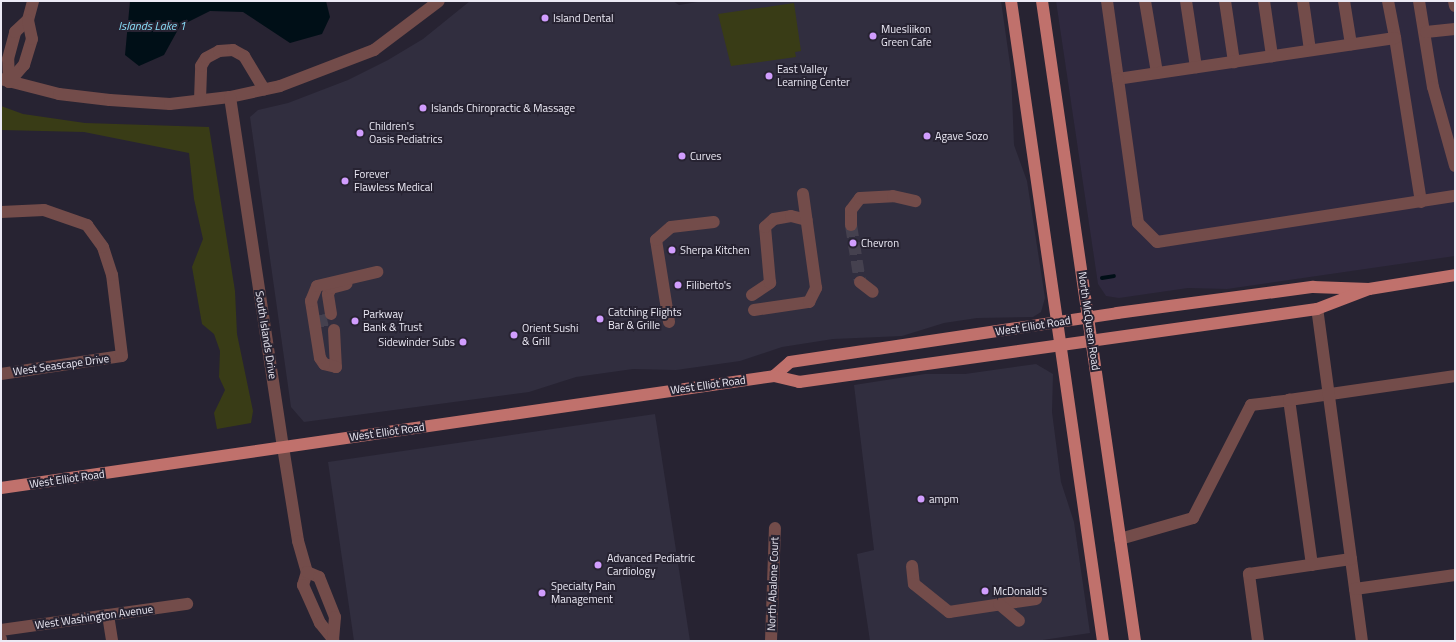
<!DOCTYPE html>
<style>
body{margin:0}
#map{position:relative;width:1456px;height:642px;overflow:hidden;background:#272332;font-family:"Titillium Web",sans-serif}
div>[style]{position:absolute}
.commercial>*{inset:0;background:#312e3f}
.built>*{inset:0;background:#2f293f}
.green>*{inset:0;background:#393c16}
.water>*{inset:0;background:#000f17}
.stream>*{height:4px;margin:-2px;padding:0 2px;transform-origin:2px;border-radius:2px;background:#000f17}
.minor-tunnel>*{height:12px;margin-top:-6px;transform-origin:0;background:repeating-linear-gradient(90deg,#45414f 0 12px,transparent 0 18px)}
.minor>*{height:12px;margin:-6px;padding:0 6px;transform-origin:6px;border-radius:6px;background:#734c4a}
.major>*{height:12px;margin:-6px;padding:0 6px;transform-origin:6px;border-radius:6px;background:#c0716c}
.dots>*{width:11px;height:11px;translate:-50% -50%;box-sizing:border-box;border:2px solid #272332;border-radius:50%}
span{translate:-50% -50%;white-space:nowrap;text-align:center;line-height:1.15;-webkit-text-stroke:4px #272332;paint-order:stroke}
.poi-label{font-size:11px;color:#eceaf5}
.left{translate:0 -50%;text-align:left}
.right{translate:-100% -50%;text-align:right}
.street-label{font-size:11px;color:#eceaf5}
.water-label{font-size:12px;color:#8adef9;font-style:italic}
.frame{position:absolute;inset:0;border:2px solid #eceaf5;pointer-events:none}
</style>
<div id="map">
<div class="commercial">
<i style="clip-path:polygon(470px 1px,673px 1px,679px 5px,704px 1px,1001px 1px,1011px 71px,1014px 145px,1027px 181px,1045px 298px,1041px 312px,1033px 317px,977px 318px,944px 323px,902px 336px,833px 339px,782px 347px,740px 361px,676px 370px,633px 369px,576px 377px,529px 392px,304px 422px,291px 407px,250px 117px,258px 110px,288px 103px,348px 80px,388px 60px,423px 39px)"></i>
<i style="clip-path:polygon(1036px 364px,1053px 374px,1052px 412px,1061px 482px,1074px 522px,1090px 633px,1036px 641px,870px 641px,857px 554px,874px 550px,854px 385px,925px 374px,965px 374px)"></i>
<i style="clip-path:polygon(655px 414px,690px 641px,354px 641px,328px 462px)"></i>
</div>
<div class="built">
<i style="clip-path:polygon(1056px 1px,1455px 1px,1455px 256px,1227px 289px,1188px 288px,1119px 298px,1106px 296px,1098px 284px)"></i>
</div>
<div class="green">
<i style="clip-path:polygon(794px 3px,801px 51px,795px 52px,796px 57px,731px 66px,718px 14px)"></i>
<i style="clip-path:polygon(1px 106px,23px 114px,85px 123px,209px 127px,235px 291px,237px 334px,253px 411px,251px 423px,217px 429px,214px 413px,225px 390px,219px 377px,220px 351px,214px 334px,202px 324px,192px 267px,203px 239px,194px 199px,189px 153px,84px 132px,1px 130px)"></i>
</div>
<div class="water">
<i style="clip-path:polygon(130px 1px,326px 1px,330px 17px,322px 34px,290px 43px,243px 12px,210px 11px,180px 26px,164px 55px,139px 66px,125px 55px)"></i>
</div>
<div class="stream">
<i style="left:1102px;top:278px;width:12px;rotate:-9deg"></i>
</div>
<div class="minor-tunnel">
<i style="left:851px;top:225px;width:58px;rotate:81deg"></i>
<i style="left:320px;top:315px;width:17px;rotate:77deg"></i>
</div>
<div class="minor">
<i style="left:1107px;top:1px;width:79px;rotate:82deg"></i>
<i style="left:1145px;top:1px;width:73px;rotate:80.5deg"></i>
<i style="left:1186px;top:1px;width:67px;rotate:81.4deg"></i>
<i style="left:1225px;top:1px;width:62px;rotate:81.6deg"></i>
<i style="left:1264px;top:1px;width:56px;rotate:81.7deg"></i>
<i style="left:1303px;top:1px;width:49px;rotate:81.9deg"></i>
<i style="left:1344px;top:1px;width:44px;rotate:80.8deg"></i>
<i style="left:1388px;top:1px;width:38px;rotate:79deg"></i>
<i style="left:1419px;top:1px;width:87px;rotate:80.8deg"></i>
<i style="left:1433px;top:87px;width:82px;rotate:74.4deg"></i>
<i style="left:1454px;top:1px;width:5px;rotate:79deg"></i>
<i style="left:1426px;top:32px;width:29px;rotate:-6deg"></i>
<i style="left:1px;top:79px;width:60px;rotate:14.5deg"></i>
<i style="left:59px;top:94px;width:51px;rotate:6.7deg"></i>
<i style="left:110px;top:100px;width:60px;rotate:3.8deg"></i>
<i style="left:170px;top:104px;width:60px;rotate:-6.7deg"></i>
<i style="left:230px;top:97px;width:51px;rotate:-12.4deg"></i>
<i style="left:280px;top:86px;width:101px;rotate:-21deg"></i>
<i style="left:374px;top:50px;width:81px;rotate:-37deg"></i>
<i style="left:9px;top:82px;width:23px;rotate:-92deg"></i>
<i style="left:8px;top:59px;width:28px;rotate:-75deg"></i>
<i style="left:15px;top:32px;width:18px;rotate:-43deg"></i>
<i style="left:28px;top:20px;width:20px;rotate:-75deg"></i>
<i style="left:9px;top:82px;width:23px;rotate:-49deg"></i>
<i style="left:24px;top:65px;width:27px;rotate:-73deg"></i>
<i style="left:32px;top:39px;width:19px;rotate:-102deg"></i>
<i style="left:230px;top:97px;width:354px;rotate:81.4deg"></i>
<i style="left:283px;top:447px;width:95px;rotate:80.9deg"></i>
<i style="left:298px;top:541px;width:32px;rotate:74deg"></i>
<i style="left:307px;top:572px;width:14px;rotate:107deg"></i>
<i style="left:303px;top:585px;width:42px;rotate:65.9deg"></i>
<i style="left:320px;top:623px;width:21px;rotate:51deg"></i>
<i style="left:200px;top:100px;width:34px;rotate:-88deg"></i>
<i style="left:201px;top:66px;width:9px;rotate:-58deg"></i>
<i style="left:206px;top:58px;width:15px;rotate:-28deg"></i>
<i style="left:219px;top:51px;width:14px;rotate:-4deg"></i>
<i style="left:233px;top:50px;width:13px;rotate:29deg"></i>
<i style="left:244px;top:56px;width:39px;rotate:59deg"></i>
<i style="left:1421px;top:202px;width:166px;rotate:-99deg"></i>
<i style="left:1395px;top:38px;width:280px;rotate:171.6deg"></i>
<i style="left:1118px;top:79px;width:145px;rotate:82.1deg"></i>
<i style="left:1138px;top:223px;width:27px;rotate:45deg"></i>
<i style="left:1157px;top:242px;width:302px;rotate:-8.8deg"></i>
<i style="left:1px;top:212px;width:43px;rotate:-2.7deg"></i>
<i style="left:44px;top:210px;width:46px;rotate:19.2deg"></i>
<i style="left:851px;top:225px;width:15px;rotate:-90deg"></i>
<i style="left:851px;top:210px;width:15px;rotate:-53deg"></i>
<i style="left:860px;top:198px;width:33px;rotate:-3deg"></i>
<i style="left:893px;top:196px;width:23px;rotate:13deg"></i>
<i style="left:860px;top:282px;width:16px;rotate:38deg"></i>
<i style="left:752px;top:295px;width:22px;rotate:-34deg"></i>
<i style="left:770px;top:283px;width:56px;rotate:-95.1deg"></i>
<i style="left:765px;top:227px;width:12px;rotate:-42deg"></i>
<i style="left:774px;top:219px;width:17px;rotate:-10deg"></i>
<i style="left:791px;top:216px;width:16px;rotate:14deg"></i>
<i style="left:754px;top:310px;width:56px;rotate:-8.3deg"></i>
<i style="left:809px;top:302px;width:16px;rotate:-63deg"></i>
<i style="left:816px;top:288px;width:95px;rotate:-97.9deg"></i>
<i style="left:331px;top:314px;width:20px;rotate:-99deg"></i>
<i style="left:328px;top:294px;width:7px;rotate:-63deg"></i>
<i style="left:331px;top:288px;width:16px;rotate:-15deg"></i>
<i style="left:669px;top:322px;width:83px;rotate:-99deg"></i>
<i style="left:656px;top:240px;width:20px;rotate:-41deg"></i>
<i style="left:671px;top:227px;width:43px;rotate:-6.6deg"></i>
<i style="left:334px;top:330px;width:37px;rotate:87deg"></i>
<i style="left:336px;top:367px;width:12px;rotate:-166deg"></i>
<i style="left:324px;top:364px;width:7px;rotate:-124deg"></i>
<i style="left:320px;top:358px;width:58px;rotate:-99deg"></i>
<i style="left:311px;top:301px;width:16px;rotate:-68deg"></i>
<i style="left:317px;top:286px;width:62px;rotate:-13.1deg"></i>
<i style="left:1px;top:374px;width:122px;rotate:-8.5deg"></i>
<i style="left:122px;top:356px;width:82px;rotate:-97deg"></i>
<i style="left:112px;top:275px;width:29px;rotate:-108deg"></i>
<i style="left:103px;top:247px;width:27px;rotate:-126deg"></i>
<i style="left:1120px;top:539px;width:76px;rotate:-16deg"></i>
<i style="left:1193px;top:518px;width:127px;rotate:-62.8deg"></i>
<i style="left:1251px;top:405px;width:38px;rotate:-7deg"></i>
<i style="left:1351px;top:559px;width:83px;rotate:82.4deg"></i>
<i style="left:1312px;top:565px;width:167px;rotate:-97.9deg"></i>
<i style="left:1289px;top:400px;width:168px;rotate:-8.2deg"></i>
<i style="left:912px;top:566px;width:18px;rotate:84deg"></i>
<i style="left:914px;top:584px;width:45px;rotate:38.7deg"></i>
<i style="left:949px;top:612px;width:88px;rotate:-8.5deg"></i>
<i style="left:307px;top:572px;width:13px;rotate:23deg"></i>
<i style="left:319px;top:577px;width:43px;rotate:68.2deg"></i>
<i style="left:335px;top:617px;width:24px;rotate:95deg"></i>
<i style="left:1355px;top:589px;width:101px;rotate:-8deg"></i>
<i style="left:999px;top:604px;width:26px;rotate:40deg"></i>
<i style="left:108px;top:615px;width:26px;rotate:81deg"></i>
<i style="left:1px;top:630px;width:188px;rotate:-8deg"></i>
<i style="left:1px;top:639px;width:2px;rotate:90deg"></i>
<i style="left:771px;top:641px;width:113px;rotate:-88deg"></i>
<i style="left:1258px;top:641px;width:68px;rotate:-97.7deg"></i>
<i style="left:1249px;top:574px;width:103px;rotate:-8.4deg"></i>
<i style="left:1351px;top:559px;width:252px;rotate:-97.7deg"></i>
</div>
<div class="major">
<i style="left:1011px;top:1px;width:647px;rotate:81.82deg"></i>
<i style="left:1042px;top:1px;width:647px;rotate:81.73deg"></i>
<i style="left:774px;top:376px;width:21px;rotate:-41deg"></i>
<i style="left:790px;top:362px;width:331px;rotate:-8.5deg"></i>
<i style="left:1117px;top:313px;width:198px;rotate:-7.6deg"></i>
<i style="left:1313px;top:287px;width:56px;rotate:2deg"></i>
<i style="left:1369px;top:289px;width:87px;rotate:-9.2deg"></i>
<i style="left:1px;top:488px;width:781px;rotate:-8.24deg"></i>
<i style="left:774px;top:376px;width:26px;rotate:13deg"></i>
<i style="left:799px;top:382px;width:523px;rotate:-8.02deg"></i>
<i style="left:1317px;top:309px;width:56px;rotate:-21deg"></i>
</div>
<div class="dots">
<i style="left:545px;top:18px;background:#d19dfe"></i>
<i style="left:873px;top:36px;background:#d19dfe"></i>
<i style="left:769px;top:76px;background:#d19dfe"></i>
<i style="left:423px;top:108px;background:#d19dfe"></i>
<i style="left:360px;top:133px;background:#d19dfe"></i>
<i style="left:927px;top:136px;background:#d19dfe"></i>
<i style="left:682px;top:156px;background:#d19dfe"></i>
<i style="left:345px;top:181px;background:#d19dfe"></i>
<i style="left:853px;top:243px;background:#d19dfe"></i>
<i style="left:672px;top:250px;background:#d19dfe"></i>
<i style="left:678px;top:285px;background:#d19dfe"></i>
<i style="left:600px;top:319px;background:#d19dfe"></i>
<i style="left:355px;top:321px;background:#d19dfe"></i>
<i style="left:514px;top:335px;background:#d19dfe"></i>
<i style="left:463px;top:342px;background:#d19dfe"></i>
<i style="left:921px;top:499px;background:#d19dfe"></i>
<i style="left:598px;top:565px;background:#d19dfe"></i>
<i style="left:985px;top:591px;background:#d19dfe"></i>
<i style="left:542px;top:593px;background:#d19dfe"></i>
</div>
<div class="poi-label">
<span class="left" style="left:553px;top:18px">Island Dental</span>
<span class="left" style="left:881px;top:36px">Muesliikon<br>Green Cafe</span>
<span class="left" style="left:777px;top:76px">East Valley<br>Learning Center</span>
<span class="left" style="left:431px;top:108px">Islands Chiropractic &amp; Massage</span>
<span class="left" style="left:369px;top:133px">Children's<br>Oasis Pediatrics</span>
<span class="left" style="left:935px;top:136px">Agave Sozo</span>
<span class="left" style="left:690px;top:156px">Curves</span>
<span class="left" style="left:354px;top:181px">Forever<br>Flawless Medical</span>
<span class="left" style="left:861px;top:243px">Chevron</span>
<span class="left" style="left:680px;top:250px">Sherpa Kitchen</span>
<span class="left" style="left:686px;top:285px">Filiberto's</span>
<span class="left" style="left:608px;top:319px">Catching Flights<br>Bar &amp; Grille</span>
<span class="left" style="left:363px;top:321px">Parkway<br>Bank &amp; Trust</span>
<span class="left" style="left:522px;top:335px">Orient Sushi<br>&amp; Grill</span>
<span class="right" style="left:455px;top:342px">Sidewinder Subs</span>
<span class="left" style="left:929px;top:499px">ampm</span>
<span class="left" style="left:607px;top:565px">Advanced Pediatric<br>Cardiology</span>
<span class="left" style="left:551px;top:593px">Specialty Pain<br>Management</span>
<span class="left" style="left:993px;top:591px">McDonald's</span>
</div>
<div class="street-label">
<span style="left:1089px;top:321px;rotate:82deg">North McQueen Road</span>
<span style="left:1033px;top:326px;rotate:-9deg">West Elliot Road</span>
<span style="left:266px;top:335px;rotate:81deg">South Islands Drive</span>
<span style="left:61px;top:365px;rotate:-8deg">West Seascape Drive</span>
<span style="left:708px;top:385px;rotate:-8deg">West Elliot Road</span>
<span style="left:387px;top:432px;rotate:-8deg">West Elliot Road</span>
<span style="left:67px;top:479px;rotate:-8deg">West Elliot Road</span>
<span style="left:773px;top:584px;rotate:-88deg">North Abalone Court</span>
<span style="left:94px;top:617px;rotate:-8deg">West Washington Avenue</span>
</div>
<div class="water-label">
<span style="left:152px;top:26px">Islands Lake 1</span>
</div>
<div class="frame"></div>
</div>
